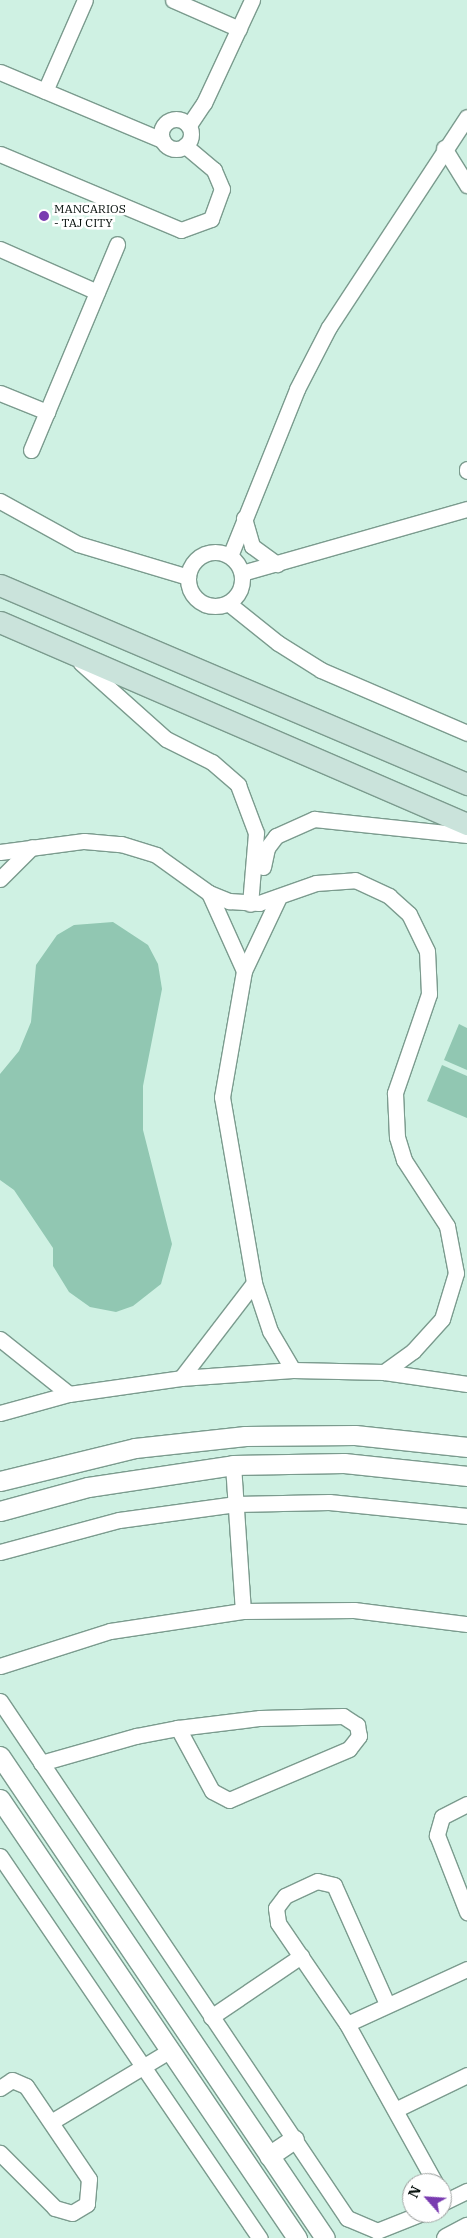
<!DOCTYPE html>
<style>
body{margin:0}
#map{position:relative;width:467px;height:2238px;overflow:hidden;background:#cff1e3;font-family:"IBM Plex Serif",serif}
div>[style]{position:absolute}
.green>*{inset:0;background:#91c7b2}
.roads{filter:drop-shadow(1px 0 #7b9b8e) drop-shadow(-1px 0 #7b9b8e) drop-shadow(0 1px #7b9b8e) drop-shadow(0 -1px #7b9b8e)}
.minor>*{height:15px;margin:-7.5px;padding:0 7.5px;transform-origin:7.5px;border-radius:7.5px;background:#fff}
.minor>.ring{margin:-7.5px;padding:0;box-sizing:content-box;background:none;border:15px solid #fff;border-radius:50%}
.tertiary>*{height:19px;margin:-9.5px;padding:0 9.5px;transform-origin:9.5px;border-radius:9.5px;background:#fff}
.secondary>*{height:21px;margin:-10.5px;padding:0 10.5px;transform-origin:10.5px;border-radius:10.5px;background:#cae3db}
.dots>*{width:14px;height:14px;translate:-50% -50%;box-sizing:border-box;border:2px solid #fff;border-radius:50%}
span{translate:-50% -50%;white-space:nowrap;text-align:center;line-height:1.15;-webkit-text-stroke:5px #fff;paint-order:stroke}
.poi-label{font-size:12px;color:#040e0a}
.left{translate:0 -50%;text-align:left}
.north{position:absolute;left:402px;top:2173px;width:50px;height:50px;box-sizing:border-box;background:#fff;border:1px solid #9b9f9d;border-radius:50%;rotate:296deg;font-size:14px;font-weight:700;line-height:20px;text-align:center;color:#040e0a}
.north::after{content:'';display:block;margin:auto;width:18px;height:22px;background:#793bb0;clip-path:polygon(50% 0,100% 100%,50% 72%,0 100%)}
</style>
<div id="map">
<div class="green">
<i style="clip-path:polygon(113px 922px,148px 945px,158px 964px,162px 989px,143px 1086px,143px 1130px,172px 1244px,161px 1284px,133px 1306px,116px 1312px,90px 1307px,69px 1292px,53px 1266px,53px 1248px,14px 1190px,0 1180px,0 1074px,19px 1051px,31px 1022px,36px 965px,57px 935px,74px 925px)"></i>
<i style="clip-path:polygon(459px 1024px,467px 1028px,467px 1070px,444px 1060px)"></i>
<i style="clip-path:polygon(442px 1065px,467px 1076px,467px 1118px,427px 1101px)"></i>
</div>
<div class="roads">
<div class="minor">
<i style="left:173px;top:0;width:72px;rotate:23.7deg"></i>
<i style="left:0;top:72px;width:176px;rotate:22.8deg"></i>
<i style="left:45px;top:91px;width:99px;rotate:-66.3deg"></i>
<i class="ring" style="left:161px;top:119px;width:15px;height:15px"></i>
<i style="left:189px;top:125px;width:27px;rotate:-56deg"></i>
<i style="left:204px;top:103px;width:114px;rotate:-65deg"></i>
<i style="left:444px;top:148px;width:44px;rotate:58.1deg"></i>
<i style="left:0;top:154px;width:196px;rotate:22.8deg"></i>
<i style="left:181px;top:230px;width:32px;rotate:-20deg"></i>
<i style="left:211px;top:219px;width:32px;rotate:-70deg"></i>
<i style="left:222px;top:189px;width:21px;rotate:-113deg"></i>
<i style="left:214px;top:170px;width:38px;rotate:-140deg"></i>
<i style="left:0;top:249px;width:106px;rotate:23.9deg"></i>
<i style="left:0;top:393px;width:51px;rotate:22deg"></i>
<i style="left:31px;top:450px;width:223px;rotate:-67.3deg"></i>
<i style="left:467px;top:469px;width:2px;rotate:90deg"></i>
<i style="left:0;top:501px;width:89px;rotate:28.9deg"></i>
<i style="left:78px;top:544px;width:115px;rotate:16.7deg"></i>
<i style="left:244px;top:518px;width:29px;rotate:74deg"></i>
<i style="left:252px;top:546px;width:31px;rotate:36deg"></i>
<i class="ring" style="left:188px;top:552px;width:39px;height:39px"></i>
<i style="left:230px;top:556px;width:180px;rotate:-68.1deg"></i>
<i style="left:297px;top:389px;width:70px;rotate:-62.7deg"></i>
<i style="left:329px;top:327px;width:251px;rotate:-56.7deg"></i>
<i style="left:242px;top:573px;width:234px;rotate:-15.9deg"></i>
<i style="left:228px;top:603px;width:64px;rotate:38.7deg"></i>
<i style="left:278px;top:643px;width:51px;rotate:32.1deg"></i>
<i style="left:321px;top:670px;width:159px;rotate:23.3deg"></i>
<i style="left:81px;top:663px;width:114px;rotate:41.8deg"></i>
<i style="left:166px;top:739px;width:51px;rotate:26.6deg"></i>
<i style="left:212px;top:762px;width:35px;rotate:41deg"></i>
<i style="left:238px;top:785px;width:51px;rotate:69.4deg"></i>
<i style="left:256px;top:833px;width:71px;rotate:94.8deg"></i>
<i style="left:0;top:852px;width:85px;rotate:-7.5deg"></i>
<i style="left:84px;top:841px;width:37px;rotate:5deg"></i>
<i style="left:121px;top:844px;width:37px;rotate:17deg"></i>
<i style="left:156px;top:855px;width:65px;rotate:35.6deg"></i>
<i style="left:209px;top:893px;width:22px;rotate:22deg"></i>
<i style="left:229px;top:901px;width:30px;rotate:4deg"></i>
<i style="left:259px;top:903px;width:60px;rotate:-19.3deg"></i>
<i style="left:316px;top:883px;width:39px;rotate:-4deg"></i>
<i style="left:355px;top:880px;width:38px;rotate:25deg"></i>
<i style="left:389px;top:896px;width:27px;rotate:42deg"></i>
<i style="left:409px;top:914px;width:41px;rotate:64.1deg"></i>
<i style="left:427px;top:951px;width:43px;rotate:87.3deg"></i>
<i style="left:429px;top:994px;width:105px;rotate:109deg"></i>
<i style="left:395px;top:1093px;width:44px;rotate:87.4deg"></i>
<i style="left:397px;top:1137px;width:24px;rotate:73deg"></i>
<i style="left:404px;top:1160px;width:79px;rotate:56.9deg"></i>
<i style="left:447px;top:1226px;width:48px;rotate:79.2deg"></i>
<i style="left:456px;top:1273px;width:48px;rotate:106.9deg"></i>
<i style="left:442px;top:1319px;width:43px;rotate:132.2deg"></i>
<i style="left:413px;top:1351px;width:36px;rotate:144deg"></i>
<i style="left:263px;top:867px;width:19px;rotate:-78deg"></i>
<i style="left:267px;top:848px;width:15px;rotate:-53deg"></i>
<i style="left:276px;top:836px;width:42px;rotate:-24.1deg"></i>
<i style="left:314px;top:819px;width:154px;rotate:6deg"></i>
<i style="left:0;top:879px;width:45px;rotate:-45deg"></i>
<i style="left:209px;top:893px;width:85px;rotate:65.8deg"></i>
<i style="left:278px;top:899px;width:80px;rotate:115.3deg"></i>
<i style="left:244px;top:971px;width:128px;rotate:99.9deg"></i>
<i style="left:222px;top:1097px;width:189px;rotate:80.2deg"></i>
<i style="left:254px;top:1283px;width:51px;rotate:71.6deg"></i>
<i style="left:270px;top:1331px;width:45px;rotate:59.5deg"></i>
<i style="left:0;top:1339px;width:88px;rotate:38.6deg"></i>
<i style="left:181px;top:1378px;width:120px;rotate:-52.5deg"></i>
<i style="left:0;top:1413px;width:72px;rotate:-15.4deg"></i>
<i style="left:69px;top:1394px;width:113px;rotate:-8.1deg"></i>
<i style="left:181px;top:1378px;width:112px;rotate:-4.1deg"></i>
<i style="left:293px;top:1370px;width:91px;rotate:1.3deg"></i>
<i style="left:384px;top:1372px;width:84px;rotate:8.2deg"></i>
<i style="left:233px;top:1465px;width:146px;rotate:86.1deg"></i>
<i style="left:0;top:1552px;width:123px;rotate:-15.1deg"></i>
<i style="left:119px;top:1520px;width:118px;rotate:-7.8deg"></i>
<i style="left:236px;top:1504px;width:93px;rotate:-1.2deg"></i>
<i style="left:329px;top:1502px;width:139px;rotate:5.8deg"></i>
<i style="left:0;top:1666px;width:115px;rotate:-17.7deg"></i>
<i style="left:110px;top:1631px;width:134px;rotate:-8.6deg"></i>
<i style="left:243px;top:1611px;width:111px;rotate:-0.5deg"></i>
<i style="left:354px;top:1610px;width:114px;rotate:7.1deg"></i>
<i style="left:0;top:1701px;width:623px;rotate:56.13deg"></i>
<i style="left:347px;top:2218px;width:33px;rotate:23deg"></i>
<i style="left:377px;top:2231px;width:48px;rotate:-21.8deg"></i>
<i style="left:41px;top:1763px;width:99px;rotate:-15.9deg"></i>
<i style="left:136px;top:1736px;width:43px;rotate:-10.8deg"></i>
<i style="left:178px;top:1728px;width:83px;rotate:-7deg"></i>
<i style="left:260px;top:1718px;width:83px;rotate:-1.4deg"></i>
<i style="left:343px;top:1716px;width:17px;rotate:33deg"></i>
<i style="left:357px;top:1725px;width:11px;rotate:80deg"></i>
<i style="left:359px;top:1736px;width:16px;rotate:128deg"></i>
<i style="left:349px;top:1749px;width:130px;rotate:157deg"></i>
<i style="left:229px;top:1800px;width:19px;rotate:-152deg"></i>
<i style="left:212px;top:1791px;width:72px;rotate:-118.4deg"></i>
<i style="left:467px;top:1804px;width:28px;rotate:153deg"></i>
<i style="left:442px;top:1817px;width:19px;rotate:106deg"></i>
<i style="left:437px;top:1835px;width:83px;rotate:68.7deg"></i>
<i style="left:0;top:1856px;width:462px;rotate:55.8deg"></i>
<i style="left:387px;top:2004px;width:130px;rotate:-114deg"></i>
<i style="left:334px;top:1885px;width:17px;rotate:-167deg"></i>
<i style="left:317px;top:1881px;width:35px;rotate:155deg"></i>
<i style="left:285px;top:1896px;width:15px;rotate:127deg"></i>
<i style="left:276px;top:1908px;width:15px;rotate:82deg"></i>
<i style="left:278px;top:1923px;width:122px;rotate:55.7deg"></i>
<i style="left:347px;top:2024px;width:182px;rotate:61deg"></i>
<i style="left:211px;top:2017px;width:109px;rotate:-34.1deg"></i>
<i style="left:347px;top:2024px;width:132px;rotate:-24.6deg"></i>
<i style="left:0;top:2088px;width:14px;rotate:-34deg"></i>
<i style="left:12px;top:2080px;width:15px;rotate:23deg"></i>
<i style="left:26px;top:2086px;width:112px;rotate:55.9deg"></i>
<i style="left:89px;top:2179px;width:25px;rotate:95deg"></i>
<i style="left:87px;top:2204px;width:17px;rotate:149deg"></i>
<i style="left:72px;top:2213px;width:18px;rotate:-164deg"></i>
<i style="left:55px;top:2208px;width:78px;rotate:-135deg"></i>
<i style="left:397px;top:2109px;width:78px;rotate:-25.9deg"></i>
<i style="left:51px;top:2122px;width:140px;rotate:-31deg"></i>
<i style="left:442px;top:2203px;width:28px;rotate:-26deg"></i>
</div>
<div class="tertiary">
<i style="left:0;top:1481px;width:139px;rotate:-13.7deg"></i>
<i style="left:135px;top:1448px;width:111px;rotate:-6.2deg"></i>
<i style="left:245px;top:1436px;width:110px;rotate:-0.5deg"></i>
<i style="left:355px;top:1435px;width:113px;rotate:6.1deg"></i>
<i style="left:0;top:1511px;width:91px;rotate:-15.3deg"></i>
<i style="left:88px;top:1487px;width:147px;rotate:-8.6deg"></i>
<i style="left:233px;top:1465px;width:111px;rotate:-1deg"></i>
<i style="left:344px;top:1463px;width:124px;rotate:6deg"></i>
<i style="left:0;top:1756px;width:581px;rotate:56.01deg"></i>
<i style="left:0;top:1799px;width:530px;rotate:55.92deg"></i>
<i style="left:269px;top:2156px;width:30px;rotate:-34deg"></i>
<i style="left:446px;top:2238px;width:24px;rotate:-28deg"></i>
</div>
<div class="secondary">
<i style="left:0;top:585px;width:508px;rotate:23.08deg"></i>
<i style="left:0;top:622px;width:509px;rotate:23.39deg"></i>
</div>
</div>
<div class="dots">
<i style="left:44px;top:216px;background:#793bb0"></i>
</div>
<div class="poi-label">
<span class="left" style="left:54px;top:216px">MANCARIOS<br>- TAJ CITY</span>
</div>
<div class="north">N</div>
</div>
